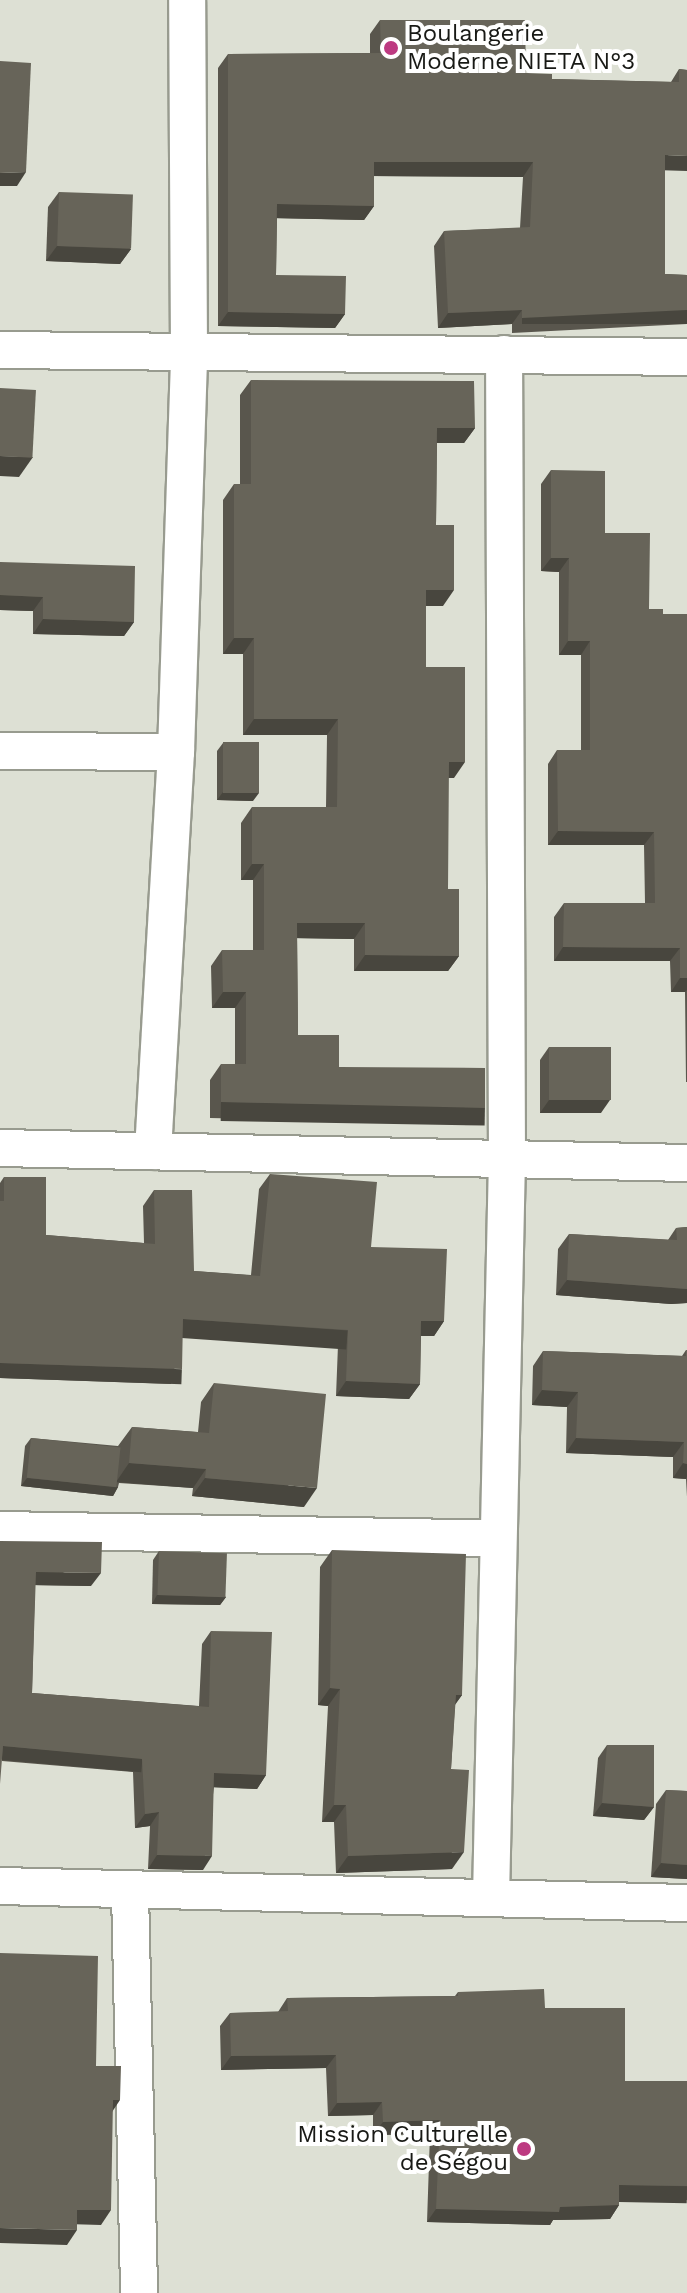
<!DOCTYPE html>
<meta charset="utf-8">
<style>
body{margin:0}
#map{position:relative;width:687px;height:2293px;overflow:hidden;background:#dde0d4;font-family:"Work Sans",sans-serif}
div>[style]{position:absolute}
.roads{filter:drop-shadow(2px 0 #989b8f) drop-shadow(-2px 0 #989b8f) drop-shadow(0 2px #989b8f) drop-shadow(0 -2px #989b8f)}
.minor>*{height:36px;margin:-18px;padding:0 18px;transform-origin:18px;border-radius:18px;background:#fff}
.wall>*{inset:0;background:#59564d}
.shaded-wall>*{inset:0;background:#48463e;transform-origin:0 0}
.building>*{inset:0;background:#676459;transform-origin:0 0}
.dots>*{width:22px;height:22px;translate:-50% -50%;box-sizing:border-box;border:4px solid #fff;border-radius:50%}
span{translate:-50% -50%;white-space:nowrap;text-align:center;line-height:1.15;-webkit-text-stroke:8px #fff;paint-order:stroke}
.poi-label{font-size:24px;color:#181915}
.left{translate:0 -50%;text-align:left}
.right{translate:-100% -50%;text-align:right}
</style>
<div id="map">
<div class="roads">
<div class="minor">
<i style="left:0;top:350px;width:687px;rotate:0.58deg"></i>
<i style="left:0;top:751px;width:176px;rotate:0.3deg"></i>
<i style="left:0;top:1148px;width:687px;rotate:1.25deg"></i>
<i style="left:153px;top:1151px;width:400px;rotate:-86.7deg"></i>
<i style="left:176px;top:752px;width:401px;rotate:-88.1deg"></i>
<i style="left:189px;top:351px;width:351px;rotate:-90.3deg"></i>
<i style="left:0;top:1530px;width:496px;rotate:1deg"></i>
<i style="left:0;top:1886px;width:687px;rotate:1.42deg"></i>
<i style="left:130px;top:1892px;width:401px;rotate:88.7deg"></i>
<i style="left:491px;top:1898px;width:740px;rotate:-88.76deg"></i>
<i style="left:507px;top:1158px;width:804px;rotate:-90.21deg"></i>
</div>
</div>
<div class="wall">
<i style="clip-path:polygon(380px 20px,526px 73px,552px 79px,671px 82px,679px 69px,687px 70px,665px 170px,665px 274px,687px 275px,687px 324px,512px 333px,512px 324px,438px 328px,434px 246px,444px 231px,520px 228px,523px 177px,374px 176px,374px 206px,364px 220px,277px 218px,276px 275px,345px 314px,335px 328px,218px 326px,218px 68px,228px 54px,370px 53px,370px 34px)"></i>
<i style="clip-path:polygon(59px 192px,131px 249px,120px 264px,46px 261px,48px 207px)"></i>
<i style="clip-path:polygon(251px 380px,475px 428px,464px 443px,437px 443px,436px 525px,443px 606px,426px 606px,426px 667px,454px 778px,448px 778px,448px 889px,459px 956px,448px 971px,354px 971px,354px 939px,297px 938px,298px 1035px,339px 1067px,474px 1124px,210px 1118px,210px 1080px,221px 1064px,235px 1064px,235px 1008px,212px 1008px,211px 966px,222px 950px,253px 950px,253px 880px,241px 880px,241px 823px,252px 807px,326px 807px,327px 735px,243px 735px,243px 654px,223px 654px,223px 500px,234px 484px,240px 484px,240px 395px)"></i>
<i style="clip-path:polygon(551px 470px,605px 533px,649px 609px,663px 614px,687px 614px,687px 1082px,686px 1082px,685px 992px,671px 992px,670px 961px,554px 961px,554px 917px,564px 903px,645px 903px,644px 845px,548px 845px,548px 764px,557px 750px,581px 750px,581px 655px,559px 655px,559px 572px,541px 571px,541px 484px)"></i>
<i style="clip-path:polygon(0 562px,134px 622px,124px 636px,33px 634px,33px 611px,0 610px)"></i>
<i style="clip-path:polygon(223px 743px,253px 801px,217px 800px,217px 751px)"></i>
<i style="clip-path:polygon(549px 1047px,601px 1113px,540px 1113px,540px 1060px)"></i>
<i style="clip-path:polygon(270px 1174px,371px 1247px,444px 1321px,434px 1336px,421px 1336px,420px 1384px,409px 1399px,336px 1396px,338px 1345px,182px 1335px,171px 1384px,0 1378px,0 1183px,4px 1177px,46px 1235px,144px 1243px,143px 1206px,154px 1190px,194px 1271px,251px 1275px,259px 1189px)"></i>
<i style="clip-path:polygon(687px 1227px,687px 1303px,671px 1304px,556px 1295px,558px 1249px,569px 1234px,668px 1240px,676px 1228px)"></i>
<i style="clip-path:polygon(686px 1350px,687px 1350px,687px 1497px,686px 1479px,673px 1478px,673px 1457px,566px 1453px,567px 1407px,532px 1405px,533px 1366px,543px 1351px,682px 1356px)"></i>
<i style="clip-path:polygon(214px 1383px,304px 1507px,192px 1496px,193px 1488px,119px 1483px,118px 1487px,113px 1496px,21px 1486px,25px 1446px,31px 1438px,118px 1446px,132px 1427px,198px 1432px,201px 1402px)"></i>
<i style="clip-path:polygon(0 1541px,91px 1586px,35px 1585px,32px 1693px,199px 1706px,202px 1644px,211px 1631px,266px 1775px,257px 1789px,214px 1787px,203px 1870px,148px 1869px,150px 1826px,135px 1828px,133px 1772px,2px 1761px)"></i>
<i style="clip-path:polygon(332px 1550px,462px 1695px,455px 1704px,451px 1769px,452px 1869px,336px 1873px,334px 1822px,322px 1822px,328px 1706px,318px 1705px,320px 1567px)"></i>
<i style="clip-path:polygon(159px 1551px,226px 1597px,220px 1605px,152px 1604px,153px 1560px)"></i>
<i style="clip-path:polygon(607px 1745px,654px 1807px,644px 1820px,593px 1816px,598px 1758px)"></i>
<i style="clip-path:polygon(666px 1790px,687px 1791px,687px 1879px,651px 1877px,656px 1804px)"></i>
<i style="clip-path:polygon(458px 1992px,545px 2008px,625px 2081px,687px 2081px,687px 2200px,619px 2199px,619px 2205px,610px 2219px,553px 2220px,550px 2225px,427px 2222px,430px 2134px,373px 2135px,373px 2115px,328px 2116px,326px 2068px,221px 2070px,220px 2026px,230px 2013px,278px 2012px,287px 1998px,455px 1996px)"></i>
</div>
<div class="shaded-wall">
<i style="clip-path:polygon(665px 155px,687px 156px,687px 171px,655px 170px)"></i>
<i style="clip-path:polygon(374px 162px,533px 162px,523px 177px,364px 176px)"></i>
<i style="clip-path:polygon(26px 172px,17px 186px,0 186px,0 173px)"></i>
<i style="clip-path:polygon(277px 204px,374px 206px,364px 220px,267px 218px)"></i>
<i style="clip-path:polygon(57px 246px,131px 249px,120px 264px,46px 261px)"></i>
<i style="clip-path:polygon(522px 310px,512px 324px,438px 328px,448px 313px)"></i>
<i style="left:687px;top:310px;width:14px;height:165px;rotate:90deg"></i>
<i style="clip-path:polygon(228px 312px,345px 314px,335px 328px,218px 326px)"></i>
<i style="clip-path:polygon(437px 428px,475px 428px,464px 443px,426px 443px)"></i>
<i style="clip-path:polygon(0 456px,33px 457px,19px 477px,0 476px)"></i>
<i style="clip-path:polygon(551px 558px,569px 558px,559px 572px,541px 571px)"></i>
<i style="clip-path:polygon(426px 590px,454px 590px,443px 606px,415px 606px)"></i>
<i style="clip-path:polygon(0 595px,43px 597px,33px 611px,0 610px)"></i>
<i style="clip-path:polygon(43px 619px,134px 622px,124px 636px,33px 634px)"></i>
<i style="clip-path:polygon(234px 638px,254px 638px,243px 654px,223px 654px)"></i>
<i style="clip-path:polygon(568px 641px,590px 641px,581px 655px,559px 655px)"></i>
<i style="clip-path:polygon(254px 719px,338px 719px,327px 735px,243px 735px)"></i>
<i style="clip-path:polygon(449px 762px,465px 762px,454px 778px,438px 778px)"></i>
<i style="clip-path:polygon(223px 792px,259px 793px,253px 801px,217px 800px)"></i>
<i style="clip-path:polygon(558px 831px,654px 832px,644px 845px,548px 845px)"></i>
<i style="clip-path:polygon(252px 864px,264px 864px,253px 880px,241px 880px)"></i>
<i style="clip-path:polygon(297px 923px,365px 923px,354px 939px,286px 938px)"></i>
<i style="clip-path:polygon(563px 947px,680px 948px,670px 961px,554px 961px)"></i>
<i style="clip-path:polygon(365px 955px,459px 956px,448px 971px,354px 971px)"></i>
<i style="clip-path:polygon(680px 978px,687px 978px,687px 990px,685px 992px,671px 992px)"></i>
<i style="clip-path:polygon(223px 992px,246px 992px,235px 1008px,212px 1008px)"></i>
<i style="clip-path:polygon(549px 1100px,610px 1100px,601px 1113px,540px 1113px)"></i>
<i style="left:221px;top:1102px;width:264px;height:19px;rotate:1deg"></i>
<i style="clip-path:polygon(567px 1280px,687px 1289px,687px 1303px,671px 1304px,556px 1295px)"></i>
<i style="left:183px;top:1319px;width:165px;height:19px;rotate:4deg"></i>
<i style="clip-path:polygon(421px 1321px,444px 1321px,434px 1336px,410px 1336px)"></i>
<i style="left:0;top:1363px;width:182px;height:15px;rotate:2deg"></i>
<i style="clip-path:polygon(346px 1381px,420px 1384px,409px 1399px,336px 1396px)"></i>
<i style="clip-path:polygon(542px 1390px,578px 1392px,567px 1407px,532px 1405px)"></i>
<i style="clip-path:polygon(576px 1438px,684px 1442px,673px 1457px,566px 1453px)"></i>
<i style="clip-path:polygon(129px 1463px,206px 1469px,193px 1488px,116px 1482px)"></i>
<i style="clip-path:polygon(683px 1463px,687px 1464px,687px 1477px,686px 1479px,673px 1478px)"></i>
<i style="clip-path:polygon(27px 1478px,118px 1487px,113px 1496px,21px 1486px)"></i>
<i style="clip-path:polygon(205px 1478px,317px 1488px,304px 1507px,192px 1496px)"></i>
<i style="clip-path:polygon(36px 1572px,101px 1573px,91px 1586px,26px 1585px)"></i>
<i style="clip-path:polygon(157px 1595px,226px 1597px,220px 1605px,152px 1604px)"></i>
<i style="clip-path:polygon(330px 1688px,340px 1689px,328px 1706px,318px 1705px)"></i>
<i style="clip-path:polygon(456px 1695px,462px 1695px,450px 1712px)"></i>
<i style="left:3px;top:1746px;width:140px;height:14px;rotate:5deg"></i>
<i style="clip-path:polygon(214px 1773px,266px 1775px,257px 1789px,205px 1787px)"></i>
<i style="clip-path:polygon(602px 1803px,654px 1807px,644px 1820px,593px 1816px)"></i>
<i style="clip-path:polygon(334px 1805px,346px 1805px,334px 1822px,322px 1822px)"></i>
<i style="clip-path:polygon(159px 1812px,150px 1826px,135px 1828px,145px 1814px)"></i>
<i style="clip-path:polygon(464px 1852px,452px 1869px,336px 1873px,348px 1856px)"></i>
<i style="clip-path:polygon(157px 1855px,212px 1856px,203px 1870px,148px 1869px)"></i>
<i style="clip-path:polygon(661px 1863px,687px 1865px,687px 1879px,651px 1877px)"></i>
<i style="clip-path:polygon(336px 2055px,326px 2068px,221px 2070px,231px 2056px)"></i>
<i style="clip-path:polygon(113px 2100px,120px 2100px,110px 2115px)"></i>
<i style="clip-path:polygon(382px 2102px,373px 2115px,328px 2116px,337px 2103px)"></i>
<i style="clip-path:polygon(440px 2120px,430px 2134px,373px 2135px,383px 2122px)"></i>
<i style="left:619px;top:2185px;width:68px;height:17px;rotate:1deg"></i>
<i style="clip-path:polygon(619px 2205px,610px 2219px,553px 2220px,550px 2225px,427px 2222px,436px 2209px)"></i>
<i style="clip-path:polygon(77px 2210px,111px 2210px,101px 2225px,67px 2224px)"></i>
<i style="clip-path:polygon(0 2228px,77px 2230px,67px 2245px,0 2243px)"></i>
</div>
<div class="building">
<i style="clip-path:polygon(380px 20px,525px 20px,526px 73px,552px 74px,552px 79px,679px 82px,679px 69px,687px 70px,687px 156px,665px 155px,665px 274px,687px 275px,687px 310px,522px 318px,522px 310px,448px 313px,444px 231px,530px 227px,533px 162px,374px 162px,374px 206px,277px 204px,276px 275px,346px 276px,345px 314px,228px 312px,228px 54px,381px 53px)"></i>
<i style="clip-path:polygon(0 61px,31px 63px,26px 172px,0 173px)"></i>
<i style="left:59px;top:192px;width:74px;height:54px;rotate:2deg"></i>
<i style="clip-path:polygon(251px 380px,474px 381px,475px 428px,437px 428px,436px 525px,454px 525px,454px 590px,426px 590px,426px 667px,465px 667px,465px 762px,449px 762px,448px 889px,459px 889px,459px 956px,365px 955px,365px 923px,297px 923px,298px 1035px,339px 1035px,339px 1067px,485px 1068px,485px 1108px,221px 1102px,221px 1064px,246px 1064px,246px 992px,223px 992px,222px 950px,264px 950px,264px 864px,252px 864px,252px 807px,337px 807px,338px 719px,254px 719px,254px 638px,234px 638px,234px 484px,251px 484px)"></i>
<i style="left:0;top:388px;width:36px;height:68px;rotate:3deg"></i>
<i style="clip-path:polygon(551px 470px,605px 471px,605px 533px,650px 533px,649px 609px,663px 609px,663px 614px,687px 614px,687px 978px,680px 978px,680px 948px,563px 947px,564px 903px,655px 903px,654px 832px,558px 831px,557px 750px,590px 750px,590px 641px,568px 641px,569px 558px,551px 558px)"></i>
<i style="clip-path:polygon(0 562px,135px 566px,134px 622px,43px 619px,43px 597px,0 595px)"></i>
<i style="left:259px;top:742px;width:51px;height:36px;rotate:90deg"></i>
<i style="left:549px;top:1047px;width:62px;height:53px"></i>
<i style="clip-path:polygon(270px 1174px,377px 1182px,371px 1247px,447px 1249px,444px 1321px,421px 1321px,420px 1384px,346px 1381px,348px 1330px,183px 1319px,182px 1369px,0 1363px,0 1201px,4px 1201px,4px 1177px,46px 1177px,46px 1235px,155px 1244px,154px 1190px,192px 1190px,194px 1271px,260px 1276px)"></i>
<i style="clip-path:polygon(687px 1227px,687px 1289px,567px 1280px,569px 1234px,677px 1240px,676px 1228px)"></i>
<i style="clip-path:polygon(686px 1350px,687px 1350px,687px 1464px,683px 1463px,684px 1442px,576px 1438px,578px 1392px,542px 1390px,543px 1351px,686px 1356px)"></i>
<i style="clip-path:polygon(214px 1383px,326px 1394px,317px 1488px,205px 1478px,206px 1469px,129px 1463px,132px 1427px,209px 1433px)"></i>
<i style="left:31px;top:1438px;width:90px;height:40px;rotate:6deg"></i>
<i style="clip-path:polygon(0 1541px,102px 1542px,101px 1573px,36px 1572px,32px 1693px,209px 1707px,211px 1631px,272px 1632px,266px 1775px,214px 1773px,212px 1856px,157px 1855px,159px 1812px,145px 1814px,142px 1759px,3px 1746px,0 1784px)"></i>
<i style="clip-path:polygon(332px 1550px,466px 1554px,462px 1695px,456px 1695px,451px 1769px,469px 1770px,464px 1852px,348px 1856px,346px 1805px,334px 1805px,340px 1689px,330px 1688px)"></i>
<i style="left:159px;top:1551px;width:68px;height:44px;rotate:2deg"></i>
<i style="clip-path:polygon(607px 1745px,654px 1745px,654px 1807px,602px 1803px)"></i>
<i style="clip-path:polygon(666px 1790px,687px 1791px,687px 1865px,661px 1863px)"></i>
<i style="clip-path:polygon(0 1953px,98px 1956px,96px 2066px,121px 2066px,120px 2100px,113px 2100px,111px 2210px,77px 2210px,77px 2230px,0 2228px)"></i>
<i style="clip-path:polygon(544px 1989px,545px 2008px,625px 2008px,625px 2081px,687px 2081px,687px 2186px,619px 2185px,619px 2205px,560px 2207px,559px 2212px,436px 2209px,440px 2120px,383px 2122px,382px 2102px,337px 2103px,336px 2055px,231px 2056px,230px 2013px,288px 2011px,287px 1998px,458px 1996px,458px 1992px)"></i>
</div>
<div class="dots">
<i style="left:391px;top:48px;background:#bd3a81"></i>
<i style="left:524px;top:2149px;background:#bd3a81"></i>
</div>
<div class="poi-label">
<span class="left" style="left:407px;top:48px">Boulangerie<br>Moderne NIETA N°3</span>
<span class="right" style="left:508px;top:2149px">Mission Culturelle<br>de Ségou</span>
</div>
</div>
